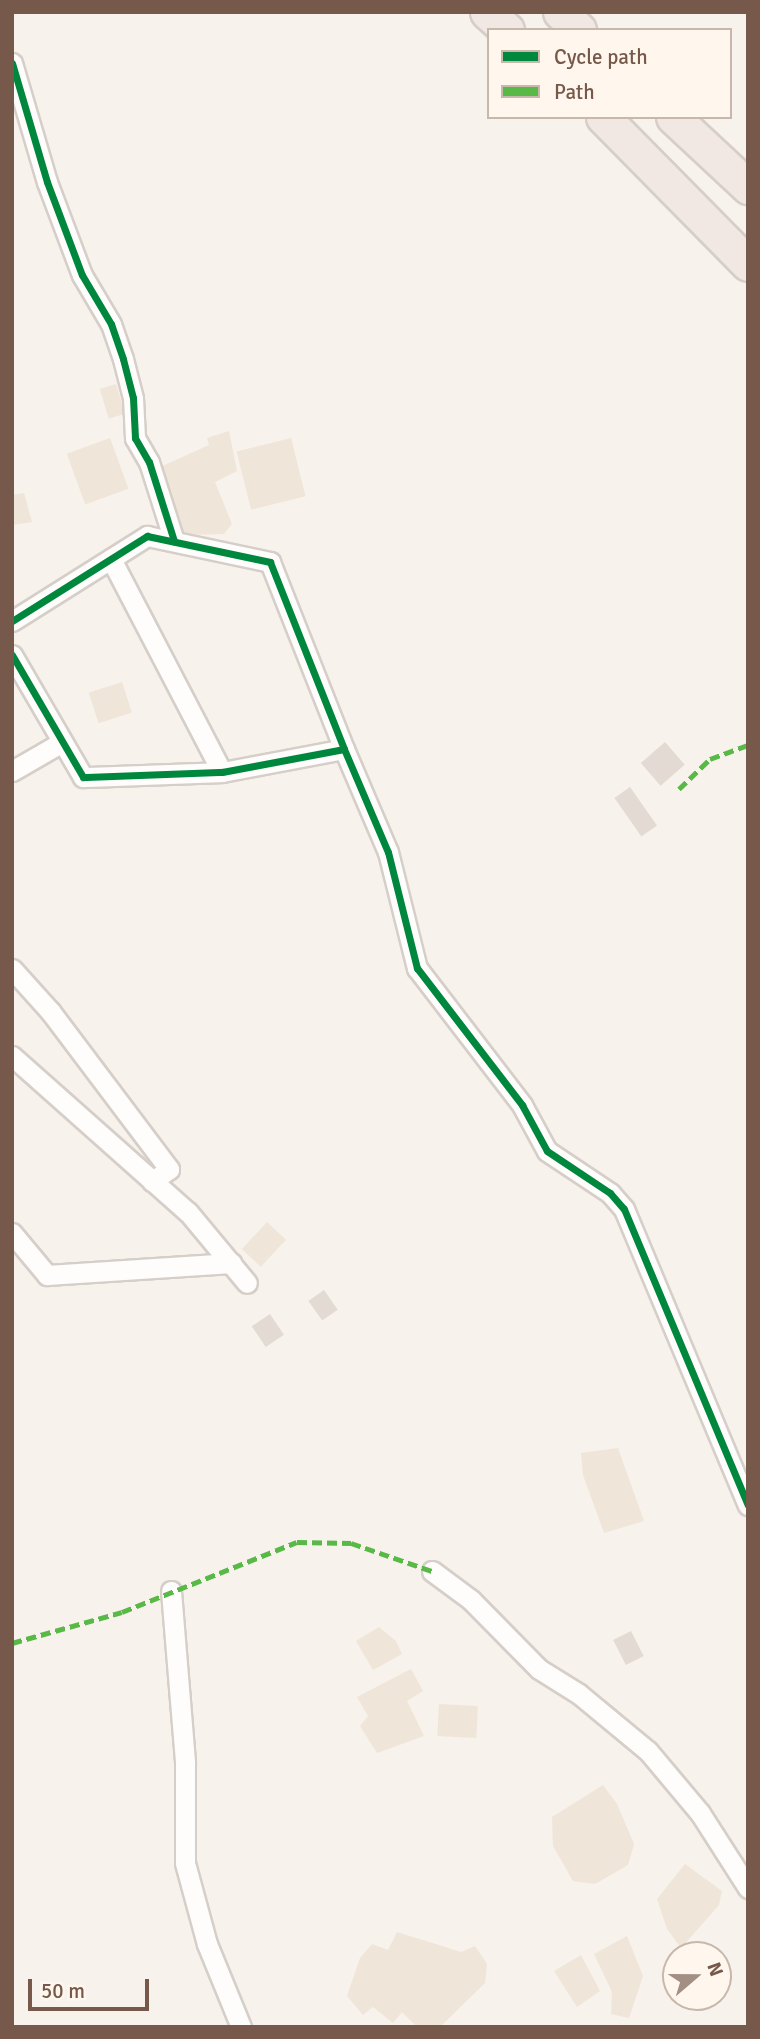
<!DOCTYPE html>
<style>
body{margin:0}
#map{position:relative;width:760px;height:2039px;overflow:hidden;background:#f7f2ec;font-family:Signika,sans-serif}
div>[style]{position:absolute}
.residential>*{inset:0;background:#f0e5d9;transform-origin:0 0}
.building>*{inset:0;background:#e3dad3;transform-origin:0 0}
.roads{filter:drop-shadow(2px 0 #d6cec8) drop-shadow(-2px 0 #d6cec8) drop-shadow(0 2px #d6cec8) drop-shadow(0 -2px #d6cec8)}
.street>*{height:19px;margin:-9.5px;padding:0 9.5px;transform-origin:9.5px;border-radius:9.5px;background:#fefdfc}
.highway>*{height:33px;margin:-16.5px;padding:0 16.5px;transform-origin:16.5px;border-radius:16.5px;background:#f1e8e4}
.quiet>*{height:5px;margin-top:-2.5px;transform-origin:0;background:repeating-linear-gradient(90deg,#58b947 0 10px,transparent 0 15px)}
.cycleway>*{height:7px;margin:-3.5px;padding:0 3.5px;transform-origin:3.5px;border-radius:3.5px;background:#00873e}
span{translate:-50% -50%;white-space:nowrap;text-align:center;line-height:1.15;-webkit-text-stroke:7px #fff7ed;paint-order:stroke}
.frame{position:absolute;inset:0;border:14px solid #76594b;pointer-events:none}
.legend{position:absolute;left:487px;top:28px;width:245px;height:91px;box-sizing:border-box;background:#fff7ed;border:2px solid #c8b8ac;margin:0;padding:9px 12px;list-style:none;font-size:21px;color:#76594b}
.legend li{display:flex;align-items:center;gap:14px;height:35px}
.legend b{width:35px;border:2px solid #c8b8ac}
.north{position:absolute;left:662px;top:1941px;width:70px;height:70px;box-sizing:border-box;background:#fff7ed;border:2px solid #c8b8ac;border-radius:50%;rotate:70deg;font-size:19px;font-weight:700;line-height:28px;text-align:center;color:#76594b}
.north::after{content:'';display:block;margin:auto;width:24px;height:32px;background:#a38f83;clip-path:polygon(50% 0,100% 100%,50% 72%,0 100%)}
.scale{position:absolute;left:28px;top:1979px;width:121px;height:32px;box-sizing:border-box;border:4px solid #76594b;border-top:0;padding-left:9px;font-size:21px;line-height:24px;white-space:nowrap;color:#76594b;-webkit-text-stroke:5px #fff7ed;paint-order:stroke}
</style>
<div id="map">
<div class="residential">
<i style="left:116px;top:384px;width:31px;height:17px;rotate:73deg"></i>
<i style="clip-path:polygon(229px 431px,237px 471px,215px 482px,232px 524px,224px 534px,180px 535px,158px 468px,209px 445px,207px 438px)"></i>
<i style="left:110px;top:438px;width:54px;height:46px;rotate:70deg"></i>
<i style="left:291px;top:438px;width:60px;height:56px;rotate:76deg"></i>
<i style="clip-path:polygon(24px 493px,32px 522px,12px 525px,12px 495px)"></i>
<i style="left:122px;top:682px;width:32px;height:35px;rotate:72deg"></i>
<i style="left:267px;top:1222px;width:26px;height:37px;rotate:43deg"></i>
<i style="clip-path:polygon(618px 1448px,644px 1521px,604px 1533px,583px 1475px,581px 1453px)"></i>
<i style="clip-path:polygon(379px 1627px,396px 1641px,402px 1654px,373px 1670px,356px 1641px)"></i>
<i style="clip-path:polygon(411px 1669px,423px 1691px,407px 1701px,424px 1736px,377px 1753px,360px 1726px,368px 1716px,357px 1697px)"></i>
<i style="left:439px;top:1704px;width:39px;height:32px;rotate:3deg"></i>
<i style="clip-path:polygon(603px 1785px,617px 1804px,634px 1844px,628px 1865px,595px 1884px,573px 1881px,553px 1846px,552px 1817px)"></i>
<i style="clip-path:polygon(685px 1864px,722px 1891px,719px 1905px,681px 1948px,667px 1929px,657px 1899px)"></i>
<i style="clip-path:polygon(397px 1932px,461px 1952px,475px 1946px,487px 1964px,485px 1983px,440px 2027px,417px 2027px,402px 2012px,393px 2023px,373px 2007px,363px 2015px,347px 1996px,360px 1958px,372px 1944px,388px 1950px)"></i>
<i style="clip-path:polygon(627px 1936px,643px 1976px,629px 2018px,611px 2014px,612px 1992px,594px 1954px)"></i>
<i style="clip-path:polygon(581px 1955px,600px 1991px,577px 2007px,554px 1971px)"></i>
</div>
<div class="building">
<i style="left:665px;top:742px;width:30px;height:32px;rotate:49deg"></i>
<i style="left:630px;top:787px;width:47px;height:19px;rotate:55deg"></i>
<i style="left:324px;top:1290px;width:24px;height:19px;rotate:55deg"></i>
<i style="left:270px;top:1314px;width:25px;height:22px;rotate:56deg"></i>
<i style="left:631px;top:1631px;width:28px;height:20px;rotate:63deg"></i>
</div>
<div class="roads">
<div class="street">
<i style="left:12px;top:63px;width:124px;rotate:73.6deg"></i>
<i style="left:47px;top:182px;width:99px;rotate:69.4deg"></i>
<i style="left:82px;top:275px;width:57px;rotate:59.4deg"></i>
<i style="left:111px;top:324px;width:37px;rotate:71deg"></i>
<i style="left:123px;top:359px;width:40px;rotate:75.6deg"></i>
<i style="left:133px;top:398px;width:40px;rotate:87.1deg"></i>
<i style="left:135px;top:438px;width:28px;rotate:60deg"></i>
<i style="left:149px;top:462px;width:83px;rotate:72.4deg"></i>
<i style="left:111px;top:559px;width:240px;rotate:62.5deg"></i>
<i style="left:12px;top:621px;width:160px;rotate:-32.2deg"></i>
<i style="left:147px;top:536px;width:126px;rotate:11.9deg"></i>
<i style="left:270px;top:562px;width:201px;rotate:68.4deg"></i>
<i style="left:344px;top:749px;width:124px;rotate:169.3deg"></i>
<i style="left:222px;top:772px;width:139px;rotate:177.9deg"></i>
<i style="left:83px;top:777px;width:141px;rotate:-120.2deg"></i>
<i style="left:344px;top:749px;width:112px;rotate:66.9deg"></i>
<i style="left:388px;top:852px;width:120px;rotate:76deg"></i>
<i style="left:417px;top:968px;width:173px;rotate:52.5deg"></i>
<i style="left:522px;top:1105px;width:52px;rotate:61.5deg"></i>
<i style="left:547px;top:1151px;width:76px;rotate:33.7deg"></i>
<i style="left:610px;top:1193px;width:21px;rotate:49deg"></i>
<i style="left:624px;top:1209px;width:321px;rotate:67.3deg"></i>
<i style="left:12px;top:771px;width:58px;rotate:-30.1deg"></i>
<i style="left:12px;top:969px;width:57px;rotate:47.9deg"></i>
<i style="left:50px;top:1011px;width:198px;rotate:53deg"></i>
<i style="left:169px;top:1169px;width:21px;rotate:143deg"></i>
<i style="left:12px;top:1056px;width:235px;rotate:41.6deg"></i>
<i style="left:188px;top:1212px;width:92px;rotate:50.3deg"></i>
<i style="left:12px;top:1233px;width:55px;rotate:50.2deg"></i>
<i style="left:47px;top:1275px;width:185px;rotate:-3.7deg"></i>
<i style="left:432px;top:1571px;width:49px;rotate:36.6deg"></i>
<i style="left:471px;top:1600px;width:97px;rotate:45.4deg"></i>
<i style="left:539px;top:1669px;width:47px;rotate:32deg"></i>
<i style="left:579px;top:1694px;width:89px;rotate:39.6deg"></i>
<i style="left:648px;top:1751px;width:81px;rotate:50deg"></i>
<i style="left:700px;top:1813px;width:89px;rotate:57.4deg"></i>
<i style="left:171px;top:1591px;width:173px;rotate:85.3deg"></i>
<i style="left:185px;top:1763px;width:100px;rotate:90deg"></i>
<i style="left:185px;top:1863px;width:84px;rotate:74.8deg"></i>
<i style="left:207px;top:1944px;width:90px;rotate:67.7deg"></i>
</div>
<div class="highway">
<i style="left:487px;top:12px;width:27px;rotate:42deg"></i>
<i style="left:560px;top:12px;width:26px;rotate:43deg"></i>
<i style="left:603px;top:117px;width:206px;rotate:45.4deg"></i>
<i style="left:673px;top:117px;width:103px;rotate:43deg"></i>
</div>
</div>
<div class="quiet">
<i style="left:679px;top:789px;width:43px;rotate:-44.1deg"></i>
<i style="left:710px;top:759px;width:40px;rotate:-20.2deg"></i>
<i style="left:12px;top:1643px;width:114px;rotate:-15.7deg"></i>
<i style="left:122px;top:1612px;width:188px;rotate:-21.8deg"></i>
<i style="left:297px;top:1542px;width:54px;rotate:1.1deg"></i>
<i style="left:351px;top:1543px;width:86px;rotate:19.1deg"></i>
</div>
<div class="cycleway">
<i style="left:12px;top:63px;width:124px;rotate:73.6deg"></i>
<i style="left:47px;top:182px;width:99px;rotate:69.4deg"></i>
<i style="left:82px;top:275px;width:57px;rotate:59.4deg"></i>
<i style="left:111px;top:324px;width:37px;rotate:71deg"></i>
<i style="left:123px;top:359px;width:40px;rotate:75.6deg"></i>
<i style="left:133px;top:398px;width:40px;rotate:87.1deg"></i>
<i style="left:135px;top:438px;width:28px;rotate:60deg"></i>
<i style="left:149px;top:462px;width:83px;rotate:72.4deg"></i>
<i style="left:12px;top:621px;width:160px;rotate:-32.2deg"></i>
<i style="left:147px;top:536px;width:126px;rotate:11.9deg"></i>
<i style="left:270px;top:562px;width:201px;rotate:68.4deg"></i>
<i style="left:344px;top:749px;width:124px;rotate:169.3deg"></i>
<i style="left:222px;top:772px;width:139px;rotate:177.9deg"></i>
<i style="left:83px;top:777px;width:141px;rotate:-120.2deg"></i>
<i style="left:344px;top:749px;width:112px;rotate:66.9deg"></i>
<i style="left:388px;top:852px;width:120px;rotate:76deg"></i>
<i style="left:417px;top:968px;width:173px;rotate:52.5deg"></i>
<i style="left:522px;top:1105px;width:52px;rotate:61.5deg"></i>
<i style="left:547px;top:1151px;width:76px;rotate:33.7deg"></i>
<i style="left:610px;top:1193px;width:21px;rotate:49deg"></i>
<i style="left:624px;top:1209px;width:321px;rotate:67.3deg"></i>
</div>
<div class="frame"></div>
<ul class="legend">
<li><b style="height:9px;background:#00873e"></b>Cycle path</li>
<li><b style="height:9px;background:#58b947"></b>Path</li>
</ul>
<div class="north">N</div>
<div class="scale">50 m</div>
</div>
